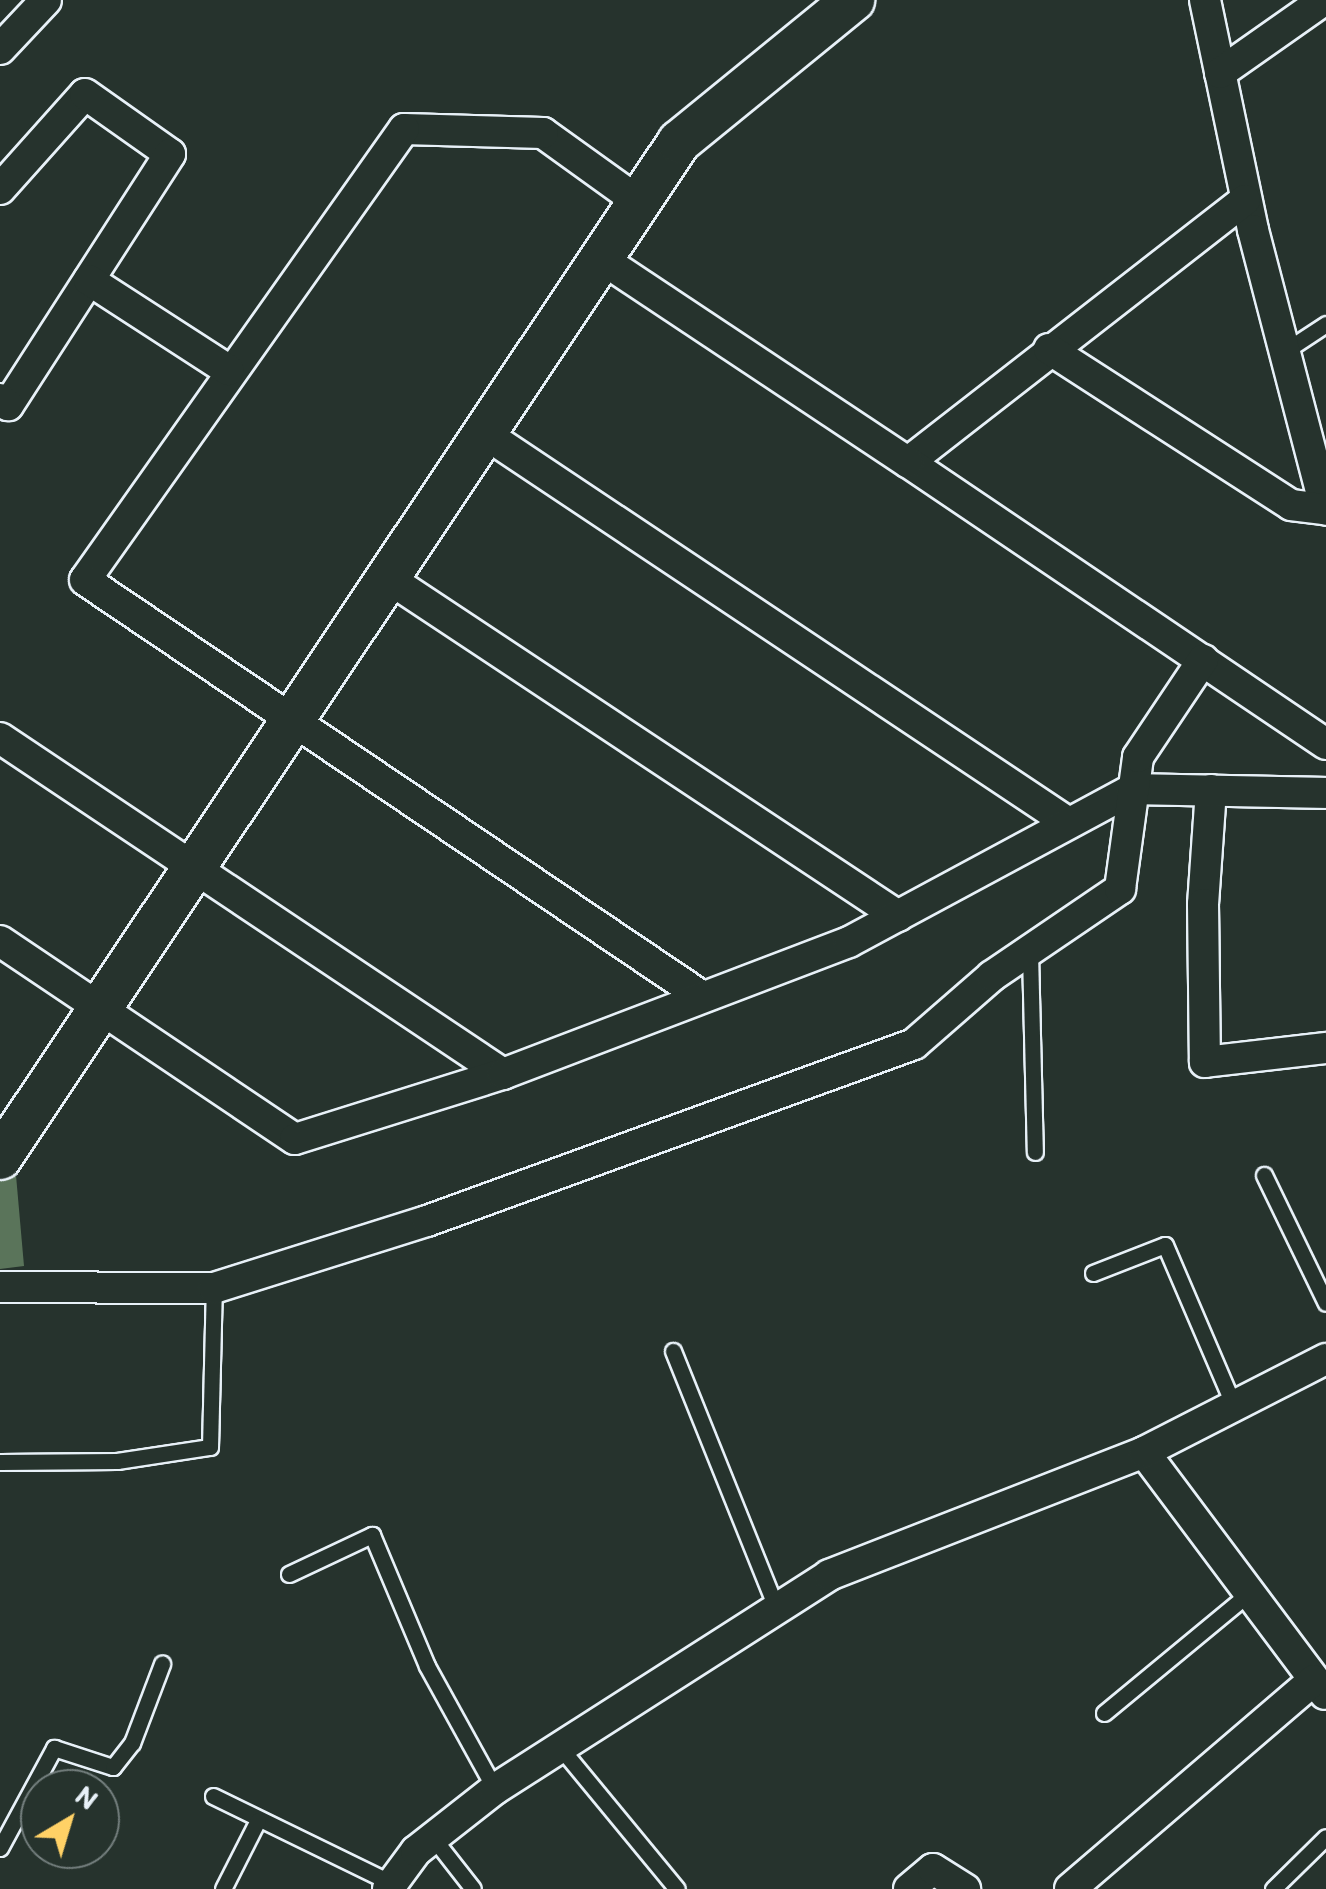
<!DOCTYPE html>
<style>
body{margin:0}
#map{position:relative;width:1326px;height:1889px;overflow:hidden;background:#26332d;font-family:Itim,sans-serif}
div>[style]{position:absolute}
.green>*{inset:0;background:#5a745a}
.roads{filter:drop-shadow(2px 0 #e8f1f8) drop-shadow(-2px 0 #e8f1f8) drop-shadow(0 2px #e8f1f8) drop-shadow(0 -2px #e8f1f8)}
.lane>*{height:15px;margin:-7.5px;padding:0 7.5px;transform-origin:7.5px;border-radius:7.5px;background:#26332d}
.street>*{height:30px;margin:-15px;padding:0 15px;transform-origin:15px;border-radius:15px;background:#26332d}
.secondary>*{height:42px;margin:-21px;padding:0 21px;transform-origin:21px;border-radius:21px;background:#26332d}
span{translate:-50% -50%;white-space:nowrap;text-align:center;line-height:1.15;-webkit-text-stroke:8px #26332d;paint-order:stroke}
.north{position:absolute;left:20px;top:1769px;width:100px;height:100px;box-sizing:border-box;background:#26332d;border:2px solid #747f7e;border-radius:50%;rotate:38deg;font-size:28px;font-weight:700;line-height:40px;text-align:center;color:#e8f1f8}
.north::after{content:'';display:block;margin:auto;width:35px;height:45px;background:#ffd166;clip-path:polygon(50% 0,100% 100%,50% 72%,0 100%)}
</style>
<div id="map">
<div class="green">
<i style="clip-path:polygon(15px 1164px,24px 1266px,0 1269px,0 1180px)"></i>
</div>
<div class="roads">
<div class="lane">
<i style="left:1285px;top:351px;width:49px;rotate:-33.4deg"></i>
<i style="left:1030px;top:953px;width:199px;rotate:88.6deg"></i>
<i style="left:1264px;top:1175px;width:142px;rotate:64.2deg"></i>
<i style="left:1093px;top:1273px;width:77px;rotate:-21.3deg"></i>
<i style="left:1165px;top:1245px;width:175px;rotate:66.8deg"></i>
<i style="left:673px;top:1351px;width:274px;rotate:68.1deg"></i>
<i style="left:0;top:1462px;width:117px;rotate:-0.5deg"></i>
<i style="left:117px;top:1461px;width:94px;rotate:-8.6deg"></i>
<i style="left:210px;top:1447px;width:159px;rotate:-88.6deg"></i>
<i style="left:289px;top:1574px;width:92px;rotate:-25.2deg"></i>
<i style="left:372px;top:1535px;width:142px;rotate:67.2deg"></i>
<i style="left:427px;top:1666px;width:141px;rotate:61.1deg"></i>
<i style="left:1104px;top:1713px;width:188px;rotate:-39.6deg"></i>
<i style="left:559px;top:1746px;width:185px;rotate:50.5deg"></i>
<i style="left:213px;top:1796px;width:198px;rotate:26deg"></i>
<i style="left:434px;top:1839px;width:63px;rotate:52deg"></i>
<i style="left:0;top:1848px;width:114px;rotate:-61.6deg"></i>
<i style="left:54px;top:1748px;width:62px;rotate:17.9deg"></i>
<i style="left:113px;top:1767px;width:31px;rotate:-52deg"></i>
<i style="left:132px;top:1743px;width:85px;rotate:-69.2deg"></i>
<i style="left:223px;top:1889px;width:77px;rotate:-63.1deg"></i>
<i style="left:1273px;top:1889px;width:74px;rotate:-44.5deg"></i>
</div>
<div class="street">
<i style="left:1205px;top:0;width:235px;rotate:78.2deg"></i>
<i style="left:1253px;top:230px;width:289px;rotate:75.4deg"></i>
<i style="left:0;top:49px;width:67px;rotate:-46.8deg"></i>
<i style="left:1220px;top:73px;width:127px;rotate:-35.1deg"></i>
<i style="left:0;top:189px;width:127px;rotate:-48.2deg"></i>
<i style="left:85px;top:94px;width:104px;rotate:35.2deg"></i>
<i style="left:170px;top:154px;width:299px;rotate:122.8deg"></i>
<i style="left:8px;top:405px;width:10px;rotate:-143deg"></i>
<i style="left:1245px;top:200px;width:427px;rotate:142.1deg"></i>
<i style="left:908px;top:462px;width:504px;rotate:34.01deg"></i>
<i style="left:639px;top:202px;width:118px;rotate:-144.3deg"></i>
<i style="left:543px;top:133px;width:139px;rotate:-178.4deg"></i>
<i style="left:404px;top:129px;width:552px;rotate:125.27deg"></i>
<i style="left:85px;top:580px;width:743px;rotate:34.03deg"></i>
<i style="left:602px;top:259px;width:367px;rotate:33.6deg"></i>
<i style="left:89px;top:280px;width:166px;rotate:32.9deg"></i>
<i style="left:1049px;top:349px;width:288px;rotate:32.8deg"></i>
<i style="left:1291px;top:505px;width:35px;rotate:7deg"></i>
<i style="left:484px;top:433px;width:701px;rotate:33.71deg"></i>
<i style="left:388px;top:578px;width:612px;rotate:33.53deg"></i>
<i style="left:0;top:738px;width:605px;rotate:33.74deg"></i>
<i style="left:1211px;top:790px;width:114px;rotate:94deg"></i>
<i style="left:1203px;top:904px;width:158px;rotate:89.3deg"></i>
<i style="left:1205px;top:1062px;width:122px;rotate:-6.6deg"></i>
<i style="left:0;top:941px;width:355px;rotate:33.9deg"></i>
<i style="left:295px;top:1139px;width:218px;rotate:-17.4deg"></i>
<i style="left:503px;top:1074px;width:370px;rotate:-20.9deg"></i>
<i style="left:849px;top:942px;width:323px;rotate:-28.3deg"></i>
<i style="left:1133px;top:789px;width:193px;rotate:1.2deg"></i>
<i style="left:0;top:1287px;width:214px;rotate:0.3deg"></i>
<i style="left:214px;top:1288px;width:223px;rotate:-17.5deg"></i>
<i style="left:427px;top:1221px;width:518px;rotate:-19.97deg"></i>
<i style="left:914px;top:1044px;width:103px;rotate:-41.1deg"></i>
<i style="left:992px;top:976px;width:155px;rotate:-34.2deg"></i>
<i style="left:1120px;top:889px;width:133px;rotate:-82.2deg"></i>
<i style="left:1138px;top:757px;width:117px;rotate:-56.2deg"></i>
<i style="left:1144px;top:1452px;width:302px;rotate:53.2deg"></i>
<i style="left:388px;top:1889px;width:47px;rotate:-53.6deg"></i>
<i style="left:416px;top:1851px;width:100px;rotate:-38.1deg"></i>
<i style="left:495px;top:1789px;width:397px;rotate:-32.6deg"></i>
<i style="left:829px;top:1575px;width:338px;rotate:-21.3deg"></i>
<i style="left:1144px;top:1452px;width:204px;rotate:-27.1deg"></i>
<i style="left:909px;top:1889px;width:31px;rotate:-40deg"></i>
<i style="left:933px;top:1869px;width:38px;rotate:32deg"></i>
<i style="left:1070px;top:1889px;width:321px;rotate:-40.6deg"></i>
</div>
<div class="secondary">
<i style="left:0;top:1158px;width:1222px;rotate:-56.24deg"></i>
<i style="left:679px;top:142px;width:225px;rotate:-39.2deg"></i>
</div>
</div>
<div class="north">N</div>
</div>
